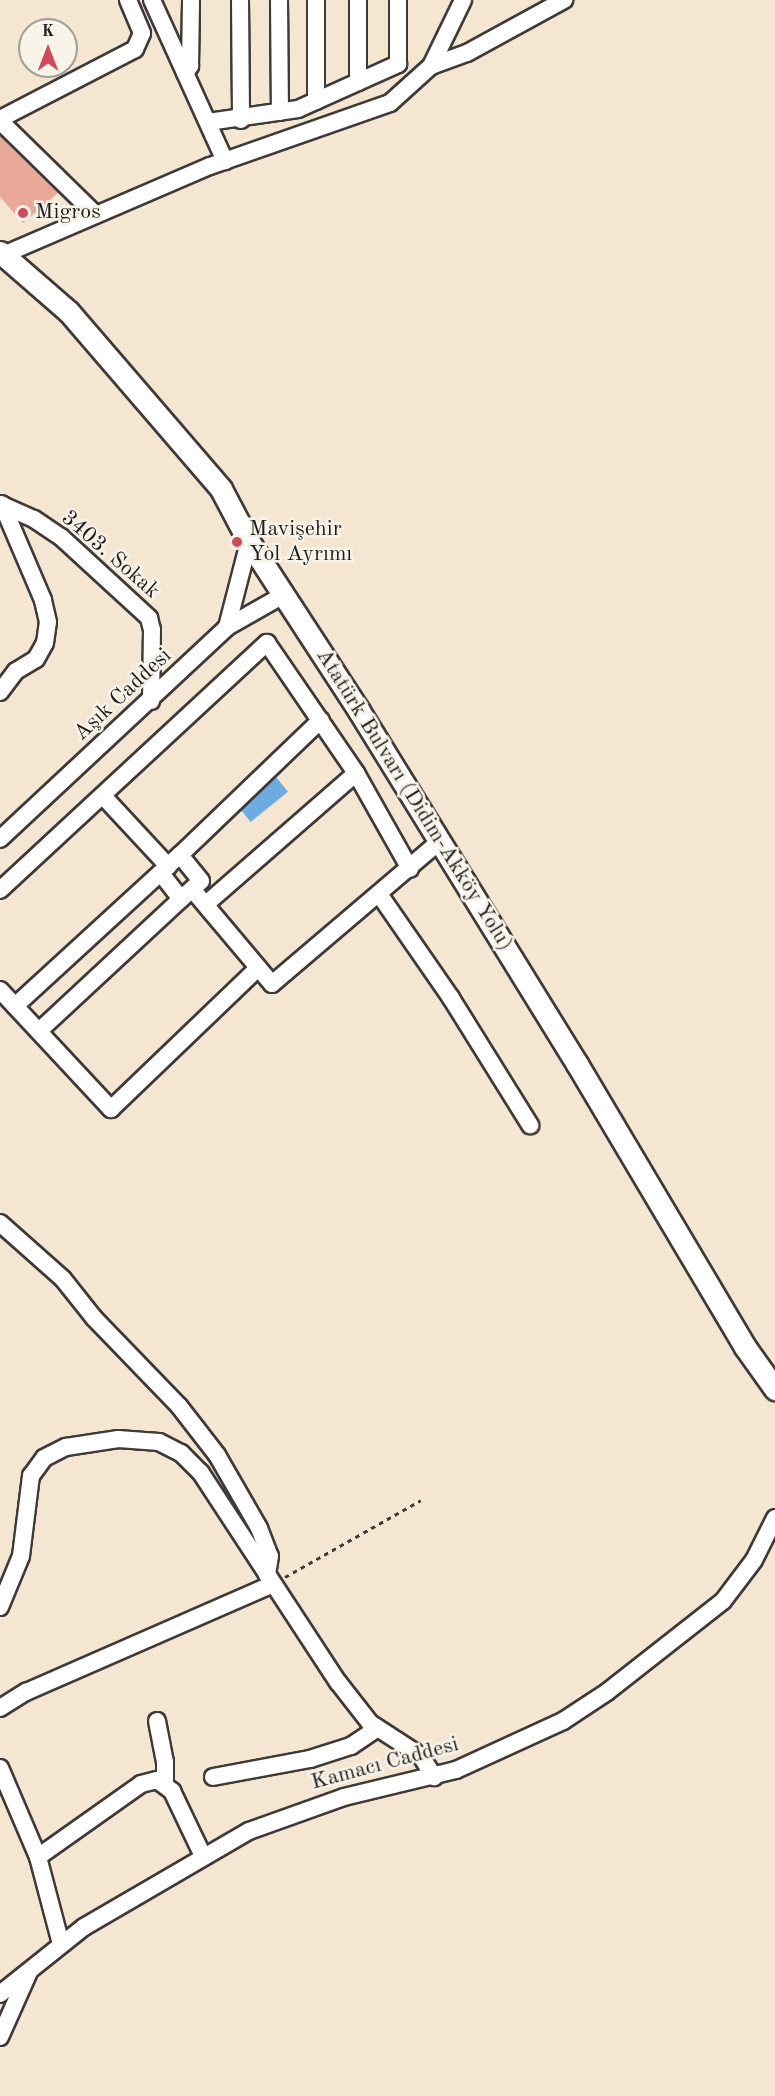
<!DOCTYPE html>
<meta charset="utf-8">
<style>
body{margin:0}
#map{position:relative;width:775px;height:2096px;overflow:hidden;background:#f5e6d1;font-family:"Old Standard TT",serif}
div>[style]{position:absolute}
.water>*{inset:0;background:#6dace0;transform-origin:0 0}
.building>*{inset:0;background:#e9a999}
.path>*{height:3px;margin-top:-1.5px;transform-origin:0;background:repeating-linear-gradient(90deg,#3d3a37 0 4.5px,transparent 0 9px)}
.roads{filter:drop-shadow(2px 0 #3d3a37) drop-shadow(-2px 0 #3d3a37) drop-shadow(0 2px #3d3a37) drop-shadow(0 -2px #3d3a37)}
.minor>*{height:16px;margin:-8px;padding:0 8px;transform-origin:8px;border-radius:8px;background:#fff}
.major>*{height:21px;margin:-10.5px;padding:0 10.5px;transform-origin:10.5px;border-radius:10.5px;background:#fff}
.dots>*{width:16px;height:16px;translate:-50% -50%;box-sizing:border-box;border:3px solid #f7f3e8;border-radius:50%}
span{translate:-50% -50%;white-space:nowrap;text-align:center;line-height:1.15;-webkit-text-stroke:5px #f7f3e8;paint-order:stroke}
.poi-label{font-size:22px;color:#1c1c1c}
.left{translate:0 -50%;text-align:left}
.street-label{font-size:22px;color:#1c1c1c}
.north{position:absolute;left:18px;top:18px;width:60px;height:60px;box-sizing:border-box;background:#f7f3e8;border:2px solid #9f9d96;border-radius:50%;rotate:0deg;font-size:16px;font-weight:700;line-height:24px;text-align:center;color:#1c1c1c}
.north::after{content:'';display:block;margin:auto;width:21px;height:27px;background:#d1495b;clip-path:polygon(50% 0,100% 100%,50% 72%,0 100%)}
</style>
<div id="map">
<div class="water">
<i style="left:276px;top:777px;width:19px;height:48px;rotate:51deg"></i>
</div>
<div class="building">
<i style="clip-path:polygon(0 136px,58px 193px,23px 223px,0 197px)"></i>
</div>
<div class="path">
<i style="left:285px;top:1577px;width:156px;rotate:-29.5deg"></i>
</div>
<div class="roads">
<div class="minor">
<i style="left:152px;top:0;width:177px;rotate:65.6deg"></i>
<i style="left:240px;top:0;width:120px;rotate:89.5deg"></i>
<i style="left:279px;top:0;width:112px;rotate:89.5deg"></i>
<i style="left:431px;top:66px;width:38px;rotate:-20deg"></i>
<i style="left:467px;top:53px;width:111px;rotate:-28.7deg"></i>
<i style="left:185px;top:73px;width:9px;rotate:-54deg"></i>
<i style="left:190px;top:66px;width:66px;rotate:-89.1deg"></i>
<i style="left:358px;top:82px;width:82px;rotate:-90deg"></i>
<i style="left:316px;top:101px;width:101px;rotate:-90deg"></i>
<i style="left:0;top:119px;width:152px;rotate:-27.4deg"></i>
<i style="left:135px;top:49px;width:17px;rotate:-66deg"></i>
<i style="left:142px;top:33px;width:36px;rotate:-113deg"></i>
<i style="left:0;top:121px;width:134px;rotate:44.4deg"></i>
<i style="left:208px;top:122px;width:91px;rotate:-8.2deg"></i>
<i style="left:298px;top:109px;width:110px;rotate:-24.2deg"></i>
<i style="left:398px;top:64px;width:64px;rotate:-90deg"></i>
<i style="left:3px;top:255px;width:225px;rotate:-23.3deg"></i>
<i style="left:210px;top:166px;width:191px;rotate:-19.3deg"></i>
<i style="left:390px;top:103px;width:55px;rotate:-42.1deg"></i>
<i style="left:431px;top:66px;width:73px;rotate:-64.1deg"></i>
<i style="left:0;top:504px;width:37px;rotate:24deg"></i>
<i style="left:34px;top:519px;width:32px;rotate:34deg"></i>
<i style="left:61px;top:537px;width:120px;rotate:42.6deg"></i>
<i style="left:149px;top:618px;width:12px;rotate:76deg"></i>
<i style="left:152px;top:630px;width:71px;rotate:90.8deg"></i>
<i style="left:227px;top:627px;width:88px;rotate:-75.5deg"></i>
<i style="left:0;top:692px;width:26px;rotate:-53deg"></i>
<i style="left:16px;top:671px;width:23px;rotate:-31deg"></i>
<i style="left:36px;top:659px;width:18px;rotate:-61deg"></i>
<i style="left:45px;top:643px;width:21px;rotate:-82deg"></i>
<i style="left:48px;top:622px;width:23px;rotate:-103deg"></i>
<i style="left:43px;top:600px;width:104px;rotate:-113.1deg"></i>
<i style="left:103px;top:796px;width:96px;rotate:47.1deg"></i>
<i style="left:0;top:839px;width:311px;rotate:-43deg"></i>
<i style="left:227px;top:627px;width:67px;rotate:-29.6deg"></i>
<i style="left:180px;top:855px;width:195px;rotate:-43.8deg"></i>
<i style="left:192px;top:889px;width:124px;rotate:49.9deg"></i>
<i style="left:272px;top:984px;width:221px;rotate:-40.4deg"></i>
<i style="left:0;top:890px;width:364px;rotate:-42.8deg"></i>
<i style="left:267px;top:643px;width:158px;rotate:55.6deg"></i>
<i style="left:356px;top:773px;width:110px;rotate:60.6deg"></i>
<i style="left:379px;top:894px;width:126px;rotate:55.3deg"></i>
<i style="left:451px;top:998px;width:150px;rotate:58.1deg"></i>
<i style="left:206px;top:904px;width:199px;rotate:-41.1deg"></i>
<i style="left:0;top:990px;width:163px;rotate:47deg"></i>
<i style="left:111px;top:1109px;width:204px;rotate:-43.8deg"></i>
<i style="left:15px;top:1006px;width:224px;rotate:-42.5deg"></i>
<i style="left:180px;top:855px;width:33px;rotate:51deg"></i>
<i style="left:201px;top:881px;width:27px;rotate:138deg"></i>
<i style="left:181px;top:899px;width:33px;rotate:-128deg"></i>
<i style="left:39px;top:1031px;width:194px;rotate:-42.9deg"></i>
<i style="left:0;top:1223px;width:84px;rotate:41.6deg"></i>
<i style="left:63px;top:1279px;width:50px;rotate:51.5deg"></i>
<i style="left:94px;top:1318px;width:122px;rotate:46deg"></i>
<i style="left:179px;top:1406px;width:62px;rotate:52.2deg"></i>
<i style="left:217px;top:1455px;width:84px;rotate:60.1deg"></i>
<i style="left:259px;top:1528px;width:30px;rotate:69deg"></i>
<i style="left:270px;top:1556px;width:19px;rotate:99deg"></i>
<i style="left:0;top:1607px;width:55px;rotate:-67.6deg"></i>
<i style="left:21px;top:1556px;width:81px;rotate:-82.9deg"></i>
<i style="left:31px;top:1476px;width:22px;rotate:-54deg"></i>
<i style="left:44px;top:1458px;width:25px;rotate:-27deg"></i>
<i style="left:66px;top:1447px;width:53px;rotate:-8.7deg"></i>
<i style="left:118px;top:1439px;width:41px;rotate:4.2deg"></i>
<i style="left:159px;top:1442px;width:25px;rotate:27deg"></i>
<i style="left:181px;top:1453px;width:28px;rotate:45deg"></i>
<i style="left:201px;top:1473px;width:250px;rotate:56.8deg"></i>
<i style="left:338px;top:1682px;width:52px;rotate:52deg"></i>
<i style="left:370px;top:1723px;width:61px;rotate:32.9deg"></i>
<i style="left:421px;top:1756px;width:25px;rotate:58deg"></i>
<i style="left:0;top:1708px;width:31px;rotate:-32deg"></i>
<i style="left:26px;top:1692px;width:270px;rotate:-23.6deg"></i>
<i style="left:157px;top:1721px;width:42px;rotate:79deg"></i>
<i style="left:165px;top:1762px;width:21px;rotate:90deg"></i>
<i style="left:0;top:1768px;width:97px;rotate:66.9deg"></i>
<i style="left:38px;top:1857px;width:90px;rotate:75.2deg"></i>
<i style="left:213px;top:1777px;width:99px;rotate:-10.5deg"></i>
<i style="left:310px;top:1759px;width:43px;rotate:-17.6deg"></i>
<i style="left:351px;top:1746px;width:32px;rotate:-34deg"></i>
<i style="left:38px;top:1857px;width:126px;rotate:-35.3deg"></i>
<i style="left:141px;top:1784px;width:16px;rotate:-14deg"></i>
<i style="left:157px;top:1780px;width:19px;rotate:36deg"></i>
<i style="left:172px;top:1791px;width:72px;rotate:64.5deg"></i>
<i style="left:0;top:1994px;width:107px;rotate:-38.6deg"></i>
<i style="left:84px;top:1927px;width:191px;rotate:-30.2deg"></i>
<i style="left:249px;top:1831px;width:101px;rotate:-19.7deg"></i>
<i style="left:344px;top:1797px;width:115px;rotate:-13.6deg"></i>
<i style="left:456px;top:1770px;width:118px;rotate:-24.6deg"></i>
<i style="left:563px;top:1721px;width:53px;rotate:-33.4deg"></i>
<i style="left:607px;top:1692px;width:147px;rotate:-38.1deg"></i>
<i style="left:723px;top:1601px;width:51px;rotate:-52.9deg"></i>
<i style="left:754px;top:1560px;width:47px;rotate:-63.4deg"></i>
<i style="left:0;top:2037px;width:71px;rotate:-66deg"></i>
</div>
<div class="major">
<i style="left:0;top:252px;width:91px;rotate:41deg"></i>
<i style="left:69px;top:312px;width:233px;rotate:49.3deg"></i>
<i style="left:221px;top:489px;width:60px;rotate:62.2deg"></i>
<i style="left:249px;top:542px;width:202px;rotate:56.9deg"></i>
<i style="left:359px;top:711px;width:415px;rotate:58.3deg"></i>
<i style="left:577px;top:1064px;width:329px;rotate:59.3deg"></i>
<i style="left:745px;top:1347px;width:52px;rotate:54.5deg"></i>
</div>
</div>
<div class="dots">
<i style="left:23px;top:213px;background:#d1495b"></i>
<i style="left:237px;top:542px;background:#d1495b"></i>
</div>
<div class="poi-label">
<span class="left" style="left:35px;top:213px">Migros</span>
<span class="left" style="left:249px;top:542px">Mavişehir<br>Yol Ayrımı</span>
</div>
<div class="street-label">
<span style="left:110px;top:555px;rotate:41deg">3403. Sokak</span>
<span style="left:123px;top:695px;rotate:-43deg">Aşık Caddesi</span>
<span style="left:414px;top:800px;rotate:58deg">Atatürk Bulvarı (Didim-Akköy Yolu)</span>
<span style="left:385px;top:1764px;rotate:-15deg">Kamacı Caddesi</span>
</div>
<div class="north">K</div>
</div>
